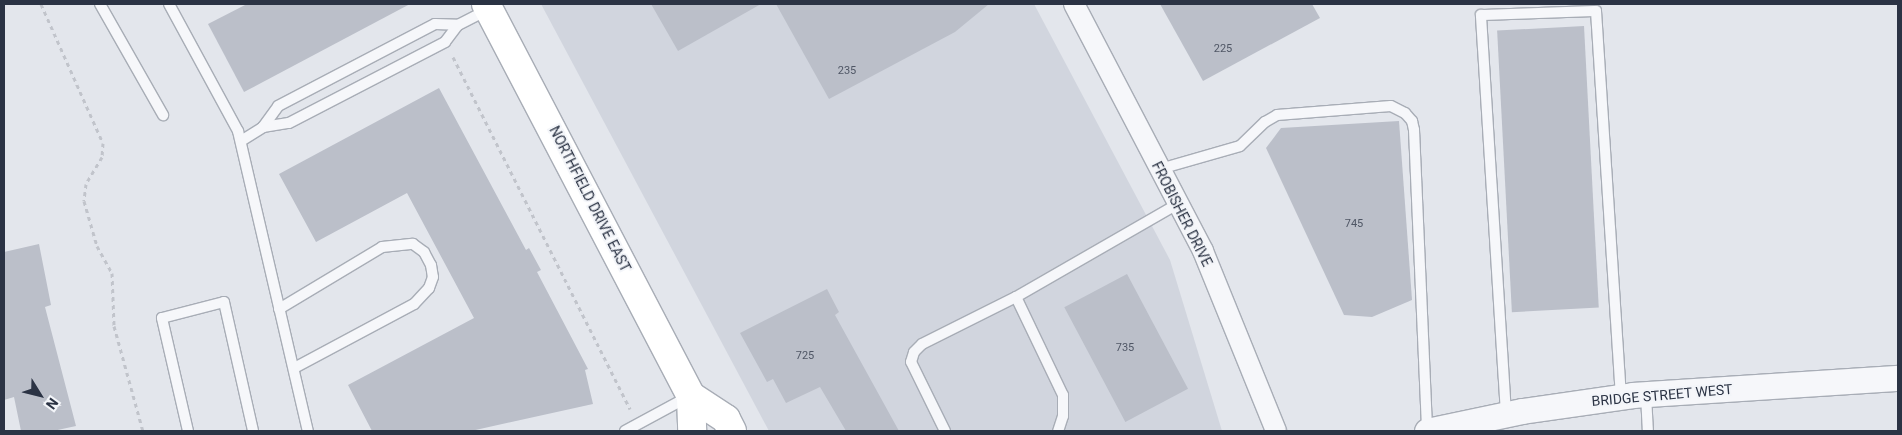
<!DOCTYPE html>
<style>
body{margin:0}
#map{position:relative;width:1902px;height:435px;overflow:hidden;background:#e3e6ec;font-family:Roboto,sans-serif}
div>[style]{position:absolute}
.built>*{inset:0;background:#d1d5de}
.building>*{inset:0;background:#bbbfc9;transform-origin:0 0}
.path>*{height:3px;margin-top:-1.5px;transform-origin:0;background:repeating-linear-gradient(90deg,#c1c4cb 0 4px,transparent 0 8px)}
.roads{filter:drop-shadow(1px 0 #a8adb6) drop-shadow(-1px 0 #a8adb6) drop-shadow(0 1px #a8adb6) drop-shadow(0 -1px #a8adb6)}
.service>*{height:10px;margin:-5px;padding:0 5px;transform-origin:5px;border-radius:5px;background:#f6f7fa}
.minor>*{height:20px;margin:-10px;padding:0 10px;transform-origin:10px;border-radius:10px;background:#f6f7fa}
.tertiary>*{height:25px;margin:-12.5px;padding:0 12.5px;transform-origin:12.5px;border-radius:12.5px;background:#f6f7fa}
.secondary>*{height:28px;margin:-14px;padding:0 14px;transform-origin:14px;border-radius:14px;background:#fff}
span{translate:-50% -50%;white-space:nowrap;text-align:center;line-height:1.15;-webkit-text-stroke:4px #f3f5f9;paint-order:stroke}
.number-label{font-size:11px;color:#4f5665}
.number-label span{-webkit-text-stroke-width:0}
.street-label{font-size:14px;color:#2b3344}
.frame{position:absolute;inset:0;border:5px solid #2b3344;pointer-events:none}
.north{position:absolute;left:15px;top:370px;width:50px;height:50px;-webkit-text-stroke:4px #f3f5f9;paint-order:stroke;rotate:126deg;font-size:14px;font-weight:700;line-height:20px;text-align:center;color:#2b3344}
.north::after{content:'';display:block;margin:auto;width:18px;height:22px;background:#2b3344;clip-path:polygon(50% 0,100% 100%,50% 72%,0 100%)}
</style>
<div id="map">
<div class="built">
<i style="clip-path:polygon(541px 4px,1034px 4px,1170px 260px,1222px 431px,769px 431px)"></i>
</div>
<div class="building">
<i style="clip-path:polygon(247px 4px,410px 4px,244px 92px,208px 24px)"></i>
<i style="clip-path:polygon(651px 4px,761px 4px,678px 51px)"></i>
<i style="clip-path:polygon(776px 4px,989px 4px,955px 32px,829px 99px)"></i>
<i style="clip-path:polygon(1160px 4px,1312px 4px,1320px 18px,1203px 81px)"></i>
<i style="left:1584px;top:26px;width:282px;height:87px;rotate:87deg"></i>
<i style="clip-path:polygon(439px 88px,526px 250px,529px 248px,541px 270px,537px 272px,588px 369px,585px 370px,593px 404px,471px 431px,372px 431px,348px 385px,474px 318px,407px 193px,316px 242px,279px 174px)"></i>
<i style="clip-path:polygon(1399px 121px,1412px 300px,1372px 317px,1344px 315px,1266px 148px,1281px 128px)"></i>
<i style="clip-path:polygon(39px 244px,51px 305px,45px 307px,76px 426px,53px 431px,21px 431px,14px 397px,4px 400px,4px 252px)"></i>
<i style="left:1127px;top:274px;width:130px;height:71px;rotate:62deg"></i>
<i style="clip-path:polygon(827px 289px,839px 312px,835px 315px,899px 431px,846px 431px,820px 387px,786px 403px,773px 379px,767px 382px,740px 333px)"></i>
</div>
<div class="path">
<i style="left:41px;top:4px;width:152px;rotate:66deg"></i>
<i style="left:103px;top:143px;width:14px;rotate:94deg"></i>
<i style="left:102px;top:157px;width:31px;rotate:121deg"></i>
<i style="left:86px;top:184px;width:17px;rotate:97deg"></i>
<i style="left:84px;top:201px;width:47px;rotate:73.9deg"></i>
<i style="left:97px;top:246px;width:31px;rotate:61deg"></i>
<i style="left:112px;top:273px;width:53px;rotate:87.8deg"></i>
<i style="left:114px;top:326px;width:109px;rotate:74.6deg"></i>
<i style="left:453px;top:57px;width:394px;rotate:63.3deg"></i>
</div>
<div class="roads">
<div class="service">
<i style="left:100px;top:4px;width:128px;rotate:60.4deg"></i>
<i style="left:169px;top:4px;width:145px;rotate:61.5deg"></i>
<i style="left:238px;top:131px;width:308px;rotate:76.9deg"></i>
<i style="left:263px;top:127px;width:26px;rotate:-9deg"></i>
<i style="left:289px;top:123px;width:176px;rotate:-27.4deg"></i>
<i style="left:445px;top:42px;width:21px;rotate:-53deg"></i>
<i style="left:458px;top:25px;width:34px;rotate:-27deg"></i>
<i style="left:241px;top:141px;width:26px;rotate:-32deg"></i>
<i style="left:263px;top:127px;width:26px;rotate:-54deg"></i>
<i style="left:278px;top:106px;width:177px;rotate:-27.6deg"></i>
<i style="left:435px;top:24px;width:23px;rotate:2deg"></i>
<i style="left:1160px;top:169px;width:83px;rotate:-16deg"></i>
<i style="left:1240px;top:146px;width:35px;rotate:-44deg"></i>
<i style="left:1265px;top:122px;width:14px;rotate:-30deg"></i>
<i style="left:1277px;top:115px;width:114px;rotate:-4.5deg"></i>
<i style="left:1391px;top:106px;width:16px;rotate:27deg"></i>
<i style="left:1405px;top:113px;width:11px;rotate:49deg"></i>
<i style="left:1412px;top:121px;width:9px;rotate:77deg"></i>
<i style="left:1414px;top:130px;width:300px;rotate:87.5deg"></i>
<i style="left:1016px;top:297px;width:187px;rotate:-29.9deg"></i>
<i style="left:279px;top:309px;width:120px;rotate:-31deg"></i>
<i style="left:382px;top:247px;width:31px;rotate:-6deg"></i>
<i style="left:413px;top:244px;width:14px;rotate:36deg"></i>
<i style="left:424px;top:252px;width:15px;rotate:62deg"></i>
<i style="left:431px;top:265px;width:12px;rotate:81deg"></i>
<i style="left:433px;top:277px;width:12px;rotate:110deg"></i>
<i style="left:429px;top:288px;width:22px;rotate:133deg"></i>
<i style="left:414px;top:304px;width:136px;rotate:151.9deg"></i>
<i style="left:1646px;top:395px;width:36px;rotate:87deg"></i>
<i style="left:1506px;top:414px;width:400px;rotate:-93.6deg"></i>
<i style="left:1481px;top:15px;width:115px;rotate:-2deg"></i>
<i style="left:1596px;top:11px;width:386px;rotate:86.3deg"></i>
<i style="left:188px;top:431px;width:116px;rotate:-103deg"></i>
<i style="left:162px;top:318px;width:64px;rotate:-14.5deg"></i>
<i style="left:224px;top:302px;width:132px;rotate:77.3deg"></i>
<i style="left:625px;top:431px;width:72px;rotate:-28.4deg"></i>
<i style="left:945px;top:431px;width:77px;rotate:-116.2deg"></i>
<i style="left:911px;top:362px;width:10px;rotate:-73deg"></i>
<i style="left:914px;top:352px;width:11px;rotate:-45deg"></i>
<i style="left:922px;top:344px;width:105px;rotate:-26.6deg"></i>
<i style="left:1016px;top:297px;width:109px;rotate:64.4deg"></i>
<i style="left:1063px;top:395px;width:21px;rotate:90deg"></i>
<i style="left:1063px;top:416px;width:16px;rotate:108deg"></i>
</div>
<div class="minor">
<i style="left:1074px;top:4px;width:279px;rotate:62.4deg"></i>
<i style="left:1203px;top:251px;width:194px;rotate:67.9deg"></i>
</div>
<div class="tertiary">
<i style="left:1427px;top:431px;width:97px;rotate:-11.9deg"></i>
<i style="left:1522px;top:411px;width:112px;rotate:-8.2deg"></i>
<i style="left:1633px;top:395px;width:266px;rotate:-3.7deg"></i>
</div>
<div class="secondary">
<i style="left:486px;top:4px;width:442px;rotate:62.4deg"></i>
<i style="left:691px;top:396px;width:35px;rotate:88deg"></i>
<i style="left:691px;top:396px;width:42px;rotate:33.3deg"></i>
<i style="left:726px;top:419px;width:13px;rotate:63deg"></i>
</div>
</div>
<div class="number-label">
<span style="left:1223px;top:49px">225</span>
<span style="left:847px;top:71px">235</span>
<span style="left:1354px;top:224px">745</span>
<span style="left:1125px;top:348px">735</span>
<span style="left:805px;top:356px">725</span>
</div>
<div class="street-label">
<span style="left:590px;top:199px;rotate:63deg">NORTHFIELD DRIVE EAST</span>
<span style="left:1182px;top:214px;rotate:63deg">FROBISHER DRIVE</span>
<span style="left:1662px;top:395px;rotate:-5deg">BRIDGE STREET WEST</span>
</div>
<div class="frame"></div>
<div class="north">N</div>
</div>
